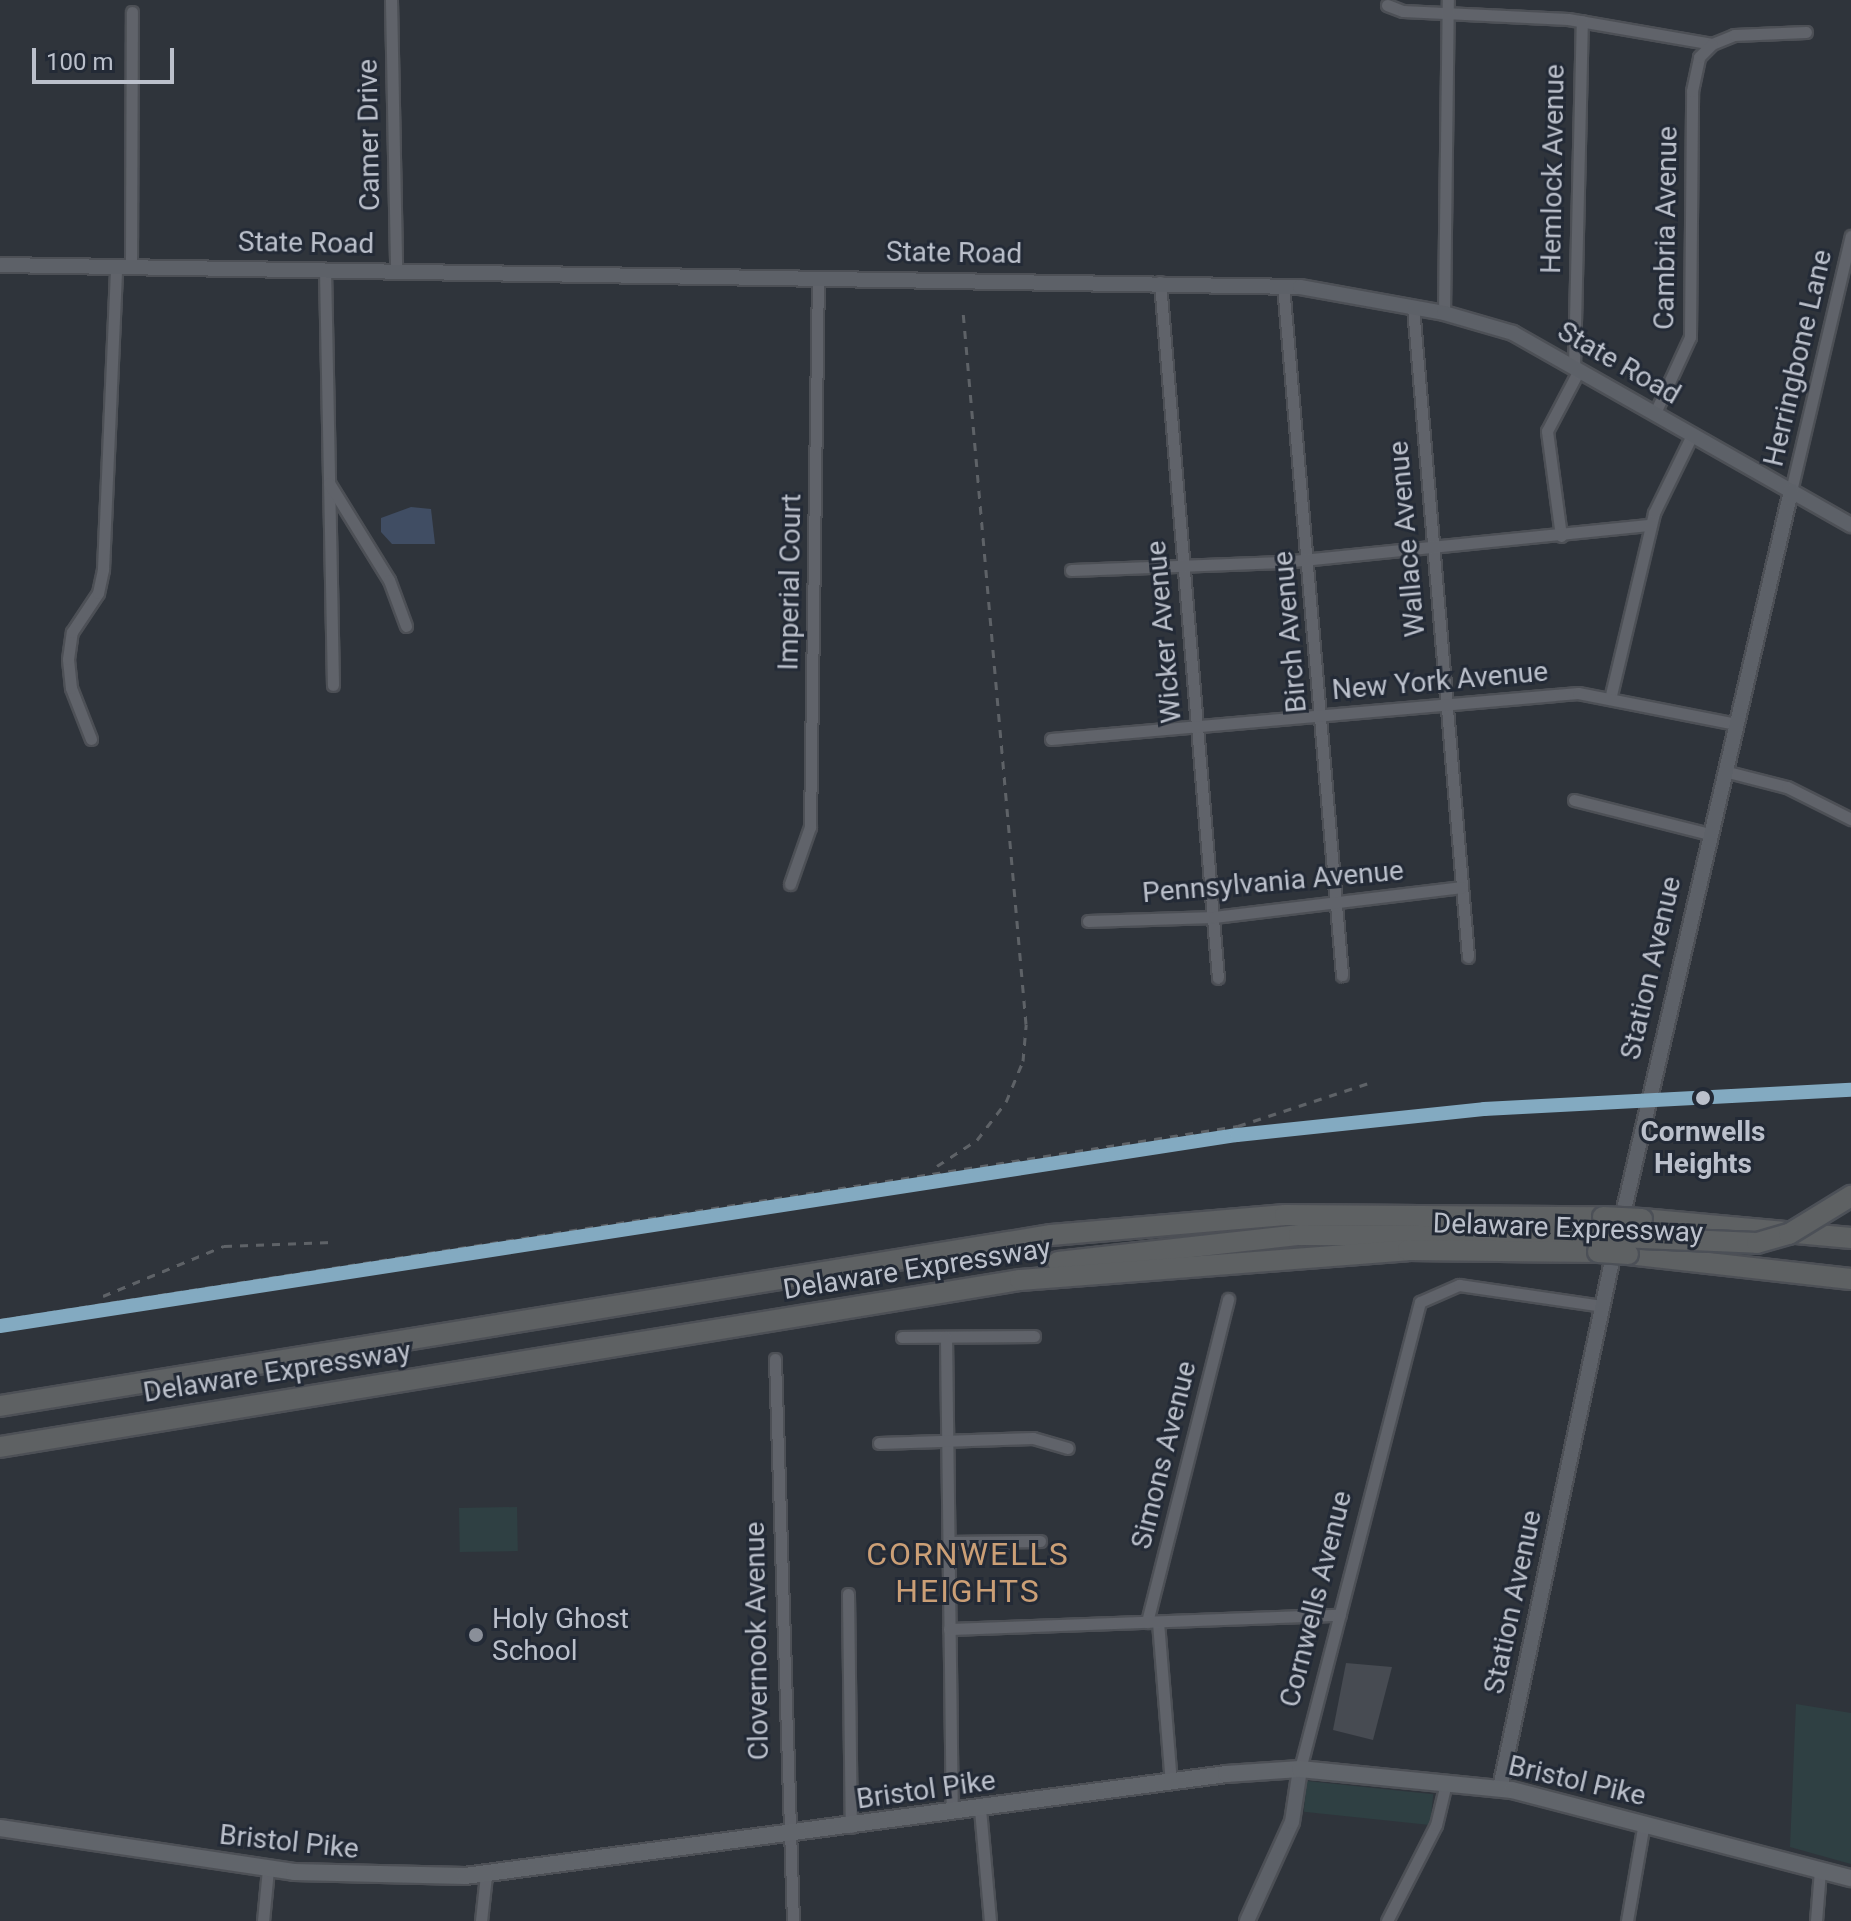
<!DOCTYPE html>
<style>
body{margin:0}
#map{position:relative;width:1851px;height:1921px;overflow:hidden;background:#2f343b;font-family:Roboto,sans-serif}
div>[style]{position:absolute}
.green>*{inset:0;background:#2f4043;transform-origin:0 0}
.water>*{inset:0;background:#404d63}
.building>*{inset:0;background:#474b52}
.roads{filter:drop-shadow(2px 0 #4d5056) drop-shadow(-2px 0 #4d5056) drop-shadow(0 2px #4d5056) drop-shadow(0 -2px #4d5056)}
.street>*{height:11px;margin:-5.5px;padding:0 5.5px;transform-origin:5.5px;border-radius:5.5px;background:#60636a}
.secondary>*{height:14px;margin:-7px;padding:0 7px;transform-origin:7px;border-radius:7px;background:#5d6168}
.primary>*{height:16px;margin:-8px;padding:0 8px;transform-origin:8px;border-radius:8px;background:#61656b}
.highway>*{height:20px;margin:-10px;padding:0 10px;transform-origin:10px;border-radius:10px;background:#5e6163}
.rail>*{height:3px;margin-top:-1.5px;transform-origin:0;background:repeating-linear-gradient(90deg,#5e6267 0 8px,transparent 0 16px)}
.bridges{filter:drop-shadow(2px 0 #4c5057) drop-shadow(-2px 0 #4c5057) drop-shadow(0 2px #4c5057) drop-shadow(0 -2px #4c5057)}
.highway-bridge>*{height:20px;margin:-10px;padding:0 10px;transform-origin:10px;border-radius:10px;background:#5e6163}
.rail-1>*{height:14px;margin:-7px;padding:0 7px;transform-origin:7px;border-radius:7px;background:#83aac1}
.dots>*{width:22px;height:22px;translate:-50% -50%;box-sizing:border-box;border:4px solid #232a36;border-radius:50%}
span{translate:-50% -50%;white-space:nowrap;text-align:center;line-height:1.15;-webkit-text-stroke:6px #232a36;paint-order:stroke}
.street-label{font-size:28px;color:#bbc0cb}
.stop-label{font-size:28px;color:#bbc0cb;font-weight:700}
.poi-label{font-size:28px;color:#bbc0cb}
.left{translate:0 -50%;text-align:left}
.quarter-label{font-size:32px;color:#cb9f76;letter-spacing:2px}
.scale{position:absolute;left:32px;top:48px;width:142px;height:36px;box-sizing:border-box;border:4px solid #bbc0cb;border-top:0;padding-left:10px;font-size:24px;line-height:28px;white-space:nowrap;color:#bbc0cb;-webkit-text-stroke:6px #232a36;paint-order:stroke}
</style>
<div id="map">
<div class="green">
<i style="left:517px;top:1507px;width:44px;height:58px;rotate:89deg"></i>
<i style="clip-path:polygon(1796px 1704px,1851px 1713px,1851px 1864px,1790px 1847px)"></i>
<i style="left:1307px;top:1781px;width:127px;height:31px;rotate:6deg"></i>
</div>
<div class="water">
<i style="clip-path:polygon(411px 507px,431px 509px,435px 544px,392px 544px,381px 532px,381px 518px)"></i>
</div>
<div class="building">
<i style="clip-path:polygon(1346px 1663px,1392px 1667px,1373px 1740px,1333px 1730px)"></i>
</div>
<div class="roads">
<div class="street">
<i style="left:391px;top:0;width:270px;rotate:88.9deg"></i>
<i style="left:1387px;top:5px;width:17px;rotate:21deg"></i>
<i style="left:1403px;top:11px;width:165px;rotate:2.8deg"></i>
<i style="left:1568px;top:19px;width:146px;rotate:9.8deg"></i>
<i style="left:1712px;top:44px;width:24px;rotate:-22deg"></i>
<i style="left:1734px;top:35px;width:72px;rotate:-2.4deg"></i>
<i style="left:131px;top:267px;width:255px;rotate:-89.8deg"></i>
<i style="left:325px;top:269px;width:416px;rotate:88.9deg"></i>
<i style="left:1160px;top:282px;width:698px;rotate:85.24deg"></i>
<i style="left:1283px;top:285px;width:693px;rotate:85.11deg"></i>
<i style="left:1413px;top:307px;width:652px;rotate:85.16deg"></i>
<i style="left:1444px;top:313px;width:313px;rotate:-89.3deg"></i>
<i style="left:1574px;top:367px;width:346px;rotate:-88.7deg"></i>
<i style="left:1655px;top:413px;width:84px;rotate:-65.3deg"></i>
<i style="left:1690px;top:337px;width:246px;rotate:-89.5deg"></i>
<i style="left:1692px;top:91px;width:35px;rotate:-78deg"></i>
<i style="left:1699px;top:57px;width:18px;rotate:-45deg"></i>
<i style="left:329px;top:483px;width:114px;rotate:58.3deg"></i>
<i style="left:389px;top:580px;width:49px;rotate:69.7deg"></i>
<i style="left:1791px;top:491px;width:262px;rotate:-76.8deg"></i>
<i style="left:1561px;top:536px;width:106px;rotate:-97.6deg"></i>
<i style="left:1547px;top:431px;width:69px;rotate:-62.3deg"></i>
<i style="left:1071px;top:570px;width:212px;rotate:-2.2deg"></i>
<i style="left:1283px;top:562px;width:369px;rotate:-5.8deg"></i>
<i style="left:1611px;top:695px;width:187px;rotate:-76.7deg"></i>
<i style="left:1654px;top:513px;width:87px;rotate:-64deg"></i>
<i style="left:91px;top:739px;width:55px;rotate:-111.4deg"></i>
<i style="left:71px;top:688px;width:29px;rotate:-96deg"></i>
<i style="left:68px;top:659px;width:27px;rotate:-82deg"></i>
<i style="left:72px;top:632px;width:47px;rotate:-56.3deg"></i>
<i style="left:98px;top:593px;width:25px;rotate:-78deg"></i>
<i style="left:103px;top:569px;width:303px;rotate:-87.5deg"></i>
<i style="left:1051px;top:739px;width:529px;rotate:-4.99deg"></i>
<i style="left:1578px;top:693px;width:161px;rotate:11.1deg"></i>
<i style="left:1724px;top:771px;width:65px;rotate:14.3deg"></i>
<i style="left:1787px;top:787px;width:72px;rotate:26.6deg"></i>
<i style="left:1574px;top:800px;width:139px;rotate:14.1deg"></i>
<i style="left:790px;top:884px;width:60px;rotate:-70.7deg"></i>
<i style="left:810px;top:827px;width:550px;rotate:-89.17deg"></i>
<i style="left:1088px;top:921px;width:126px;rotate:-1.8deg"></i>
<i style="left:1214px;top:917px;width:250px;rotate:-6.9deg"></i>
<i style="left:902px;top:1337px;width:132px;rotate:-0.4deg"></i>
<i style="left:946px;top:1337px;width:475px;rotate:89.3deg"></i>
<i style="left:775px;top:1359px;width:562px;rotate:88.17deg"></i>
<i style="left:879px;top:1443px;width:154px;rotate:-1.9deg"></i>
<i style="left:1033px;top:1438px;width:36px;rotate:16deg"></i>
<i style="left:950px;top:1542px;width:90px;rotate:-0.6deg"></i>
<i style="left:848px;top:1594px;width:233px;rotate:89.3deg"></i>
<i style="left:1147px;top:1622px;width:333px;rotate:-75.9deg"></i>
<i style="left:1158px;top:1622px;width:161px;rotate:85.4deg"></i>
<i style="left:949px;top:1629px;width:391px;rotate:-2.1deg"></i>
<i style="left:1300px;top:1769px;width:482px;rotate:-75.6deg"></i>
<i style="left:1420px;top:1302px;width:43px;rotate:-23.6deg"></i>
<i style="left:1459px;top:1285px;width:146px;rotate:8.3deg"></i>
<i style="left:980px;top:1809px;width:112px;rotate:84.9deg"></i>
<i style="left:263px;top:1921px;width:52px;rotate:-84.5deg"></i>
<i style="left:481px;top:1921px;width:46px;rotate:-83.8deg"></i>
<i style="left:1387px;top:1921px;width:108px;rotate:-63deg"></i>
<i style="left:1436px;top:1825px;width:43px;rotate:-76.6deg"></i>
<i style="left:1627px;top:1921px;width:99px;rotate:-80.2deg"></i>
<i style="left:1816px;top:1921px;width:51px;rotate:-85.5deg"></i>
</div>
<div class="secondary">
<i style="left:0;top:265px;width:1300px;rotate:0.97deg"></i>
<i style="left:1300px;top:287px;width:146px;rotate:10.2deg"></i>
<i style="left:1444px;top:313px;width:72px;rotate:16.2deg"></i>
<i style="left:1513px;top:333px;width:389px;rotate:29.6deg"></i>
<i style="left:1620px;top:1227px;width:756px;rotate:-76.92deg"></i>
<i style="left:1500px;top:1788px;width:553px;rotate:-78deg"></i>
<i style="left:1247px;top:1921px;width:109px;rotate:-65.6deg"></i>
<i style="left:1292px;top:1822px;width:54px;rotate:-81.4deg"></i>
</div>
<div class="primary">
<i style="left:0;top:1828px;width:297px;rotate:8.5deg"></i>
<i style="left:294px;top:1872px;width:171px;rotate:1.3deg"></i>
<i style="left:465px;top:1876px;width:768px;rotate:-7.63deg"></i>
<i style="left:1226px;top:1774px;width:74px;rotate:-3.9deg"></i>
<i style="left:1300px;top:1769px;width:213px;rotate:5.7deg"></i>
<i style="left:1512px;top:1790px;width:350px;rotate:14.6deg"></i>
</div>
<div class="highway">
<i style="left:1642px;top:1219px;width:210px;rotate:5.2deg"></i>
<i style="left:1628px;top:1254px;width:224px;rotate:6.4deg"></i>
<i style="left:1058px;top:1262px;width:243px;rotate:-6.4deg"></i>
<i style="left:1299px;top:1235px;width:294px;rotate:0.2deg"></i>
<i style="left:0;top:1406px;width:1065px;rotate:-9.24deg"></i>
<i style="left:1051px;top:1235px;width:235px;rotate:-4.9deg"></i>
<i style="left:1285px;top:1215px;width:318px;rotate:0.4deg"></i>
<i style="left:0;top:1447px;width:1034px;rotate:-9.3deg"></i>
<i style="left:1020px;top:1280px;width:389px;rotate:-4.4deg"></i>
<i style="left:1408px;top:1250px;width:190px;rotate:0.6deg"></i>
</div>
</div>
<div class="rail">
<i style="left:937px;top:1166px;width:48px;rotate:-33deg"></i>
<i style="left:977px;top:1140px;width:48px;rotate:-52.7deg"></i>
<i style="left:1006px;top:1102px;width:44px;rotate:-67.5deg"></i>
<i style="left:1023px;top:1061px;width:37px;rotate:-85deg"></i>
<i style="left:1026px;top:1024px;width:716px;rotate:-95.05deg"></i>
<i style="left:103px;top:1296px;width:131px;rotate:-22.5deg"></i>
<i style="left:224px;top:1246px;width:108px;rotate:-2.1deg"></i>
<i style="left:0;top:1320px;width:1253px;rotate:-8.91deg"></i>
<i style="left:1238px;top:1126px;width:144px;rotate:-18.2deg"></i>
</div>
<div class="bridges">
<div class="highway-bridge">
<i style="left:1603px;top:1217px;width:39px;rotate:3deg"></i>
<i style="left:1593px;top:1236px;width:164px;rotate:2.4deg"></i>
<i style="left:1757px;top:1243px;width:33px;rotate:-16deg"></i>
<i style="left:1789px;top:1234px;width:73px;rotate:-31.5deg"></i>
<i style="left:1598px;top:1252px;width:30px;rotate:4deg"></i>
</div>
</div>
<div class="rail-1">
<i style="left:0;top:1326px;width:1252px;rotate:-8.78deg"></i>
<i style="left:1237px;top:1135px;width:248px;rotate:-6deg"></i>
<i style="left:1484px;top:1109px;width:367px;rotate:-3deg"></i>
</div>
<div class="dots">
<i style="left:1703px;top:1098px;background:#bbc0cb"></i>
<i style="left:476px;top:1635px;background:#8a8f99"></i>
</div>
<div class="street-label">
<span style="left:369px;top:135px;rotate:-91deg">Camer Drive</span>
<span style="left:1553px;top:169px;rotate:-89deg">Hemlock Avenue</span>
<span style="left:1666px;top:228px;rotate:-89deg">Cambria Avenue</span>
<span style="left:306px;top:243px;rotate:1deg">State Road</span>
<span style="left:954px;top:253px;rotate:1deg">State Road</span>
<span style="left:1798px;top:358px;rotate:-77deg">Herringbone Lane</span>
<span style="left:1619px;top:363px;rotate:30deg">State Road</span>
<span style="left:1407px;top:539px;rotate:-95deg">Wallace Avenue</span>
<span style="left:790px;top:582px;rotate:-89deg">Imperial Court</span>
<span style="left:1164px;top:632px;rotate:-95deg">Wicker Avenue</span>
<span style="left:1290px;top:632px;rotate:-95deg">Birch Avenue</span>
<span style="left:1440px;top:681px;rotate:-5deg">New York Avenue</span>
<span style="left:1273px;top:882px;rotate:-5deg">Pennsylvania Avenue</span>
<span style="left:1651px;top:968px;rotate:-77deg">Station Avenue</span>
<span style="left:1568px;top:1228px;rotate:2deg">Delaware Expressway</span>
<span style="left:917px;top:1269px;rotate:-9deg">Delaware Expressway</span>
<span style="left:277px;top:1372px;rotate:-9deg">Delaware Expressway</span>
<span style="left:1164px;top:1455px;rotate:-76deg">Simons Avenue</span>
<span style="left:1316px;top:1599px;rotate:-76deg">Cornwells Avenue</span>
<span style="left:1513px;top:1602px;rotate:-78deg">Station Avenue</span>
<span style="left:757px;top:1641px;rotate:-91deg">Clovernook Avenue</span>
<span style="left:1577px;top:1781px;rotate:13deg">Bristol Pike</span>
<span style="left:926px;top:1790px;rotate:-8deg">Bristol Pike</span>
<span style="left:289px;top:1842px;rotate:6deg">Bristol Pike</span>
</div>
<div class="stop-label">
<span style="left:1703px;top:1148px">Cornwells<br>Heights</span>
</div>
<div class="poi-label">
<span class="left" style="left:492px;top:1635px">Holy Ghost<br>School</span>
</div>
<div class="quarter-label">
<span style="left:968px;top:1573px">CORNWELLS<br>HEIGHTS</span>
</div>
<div class="scale">100 m</div>
</div>
